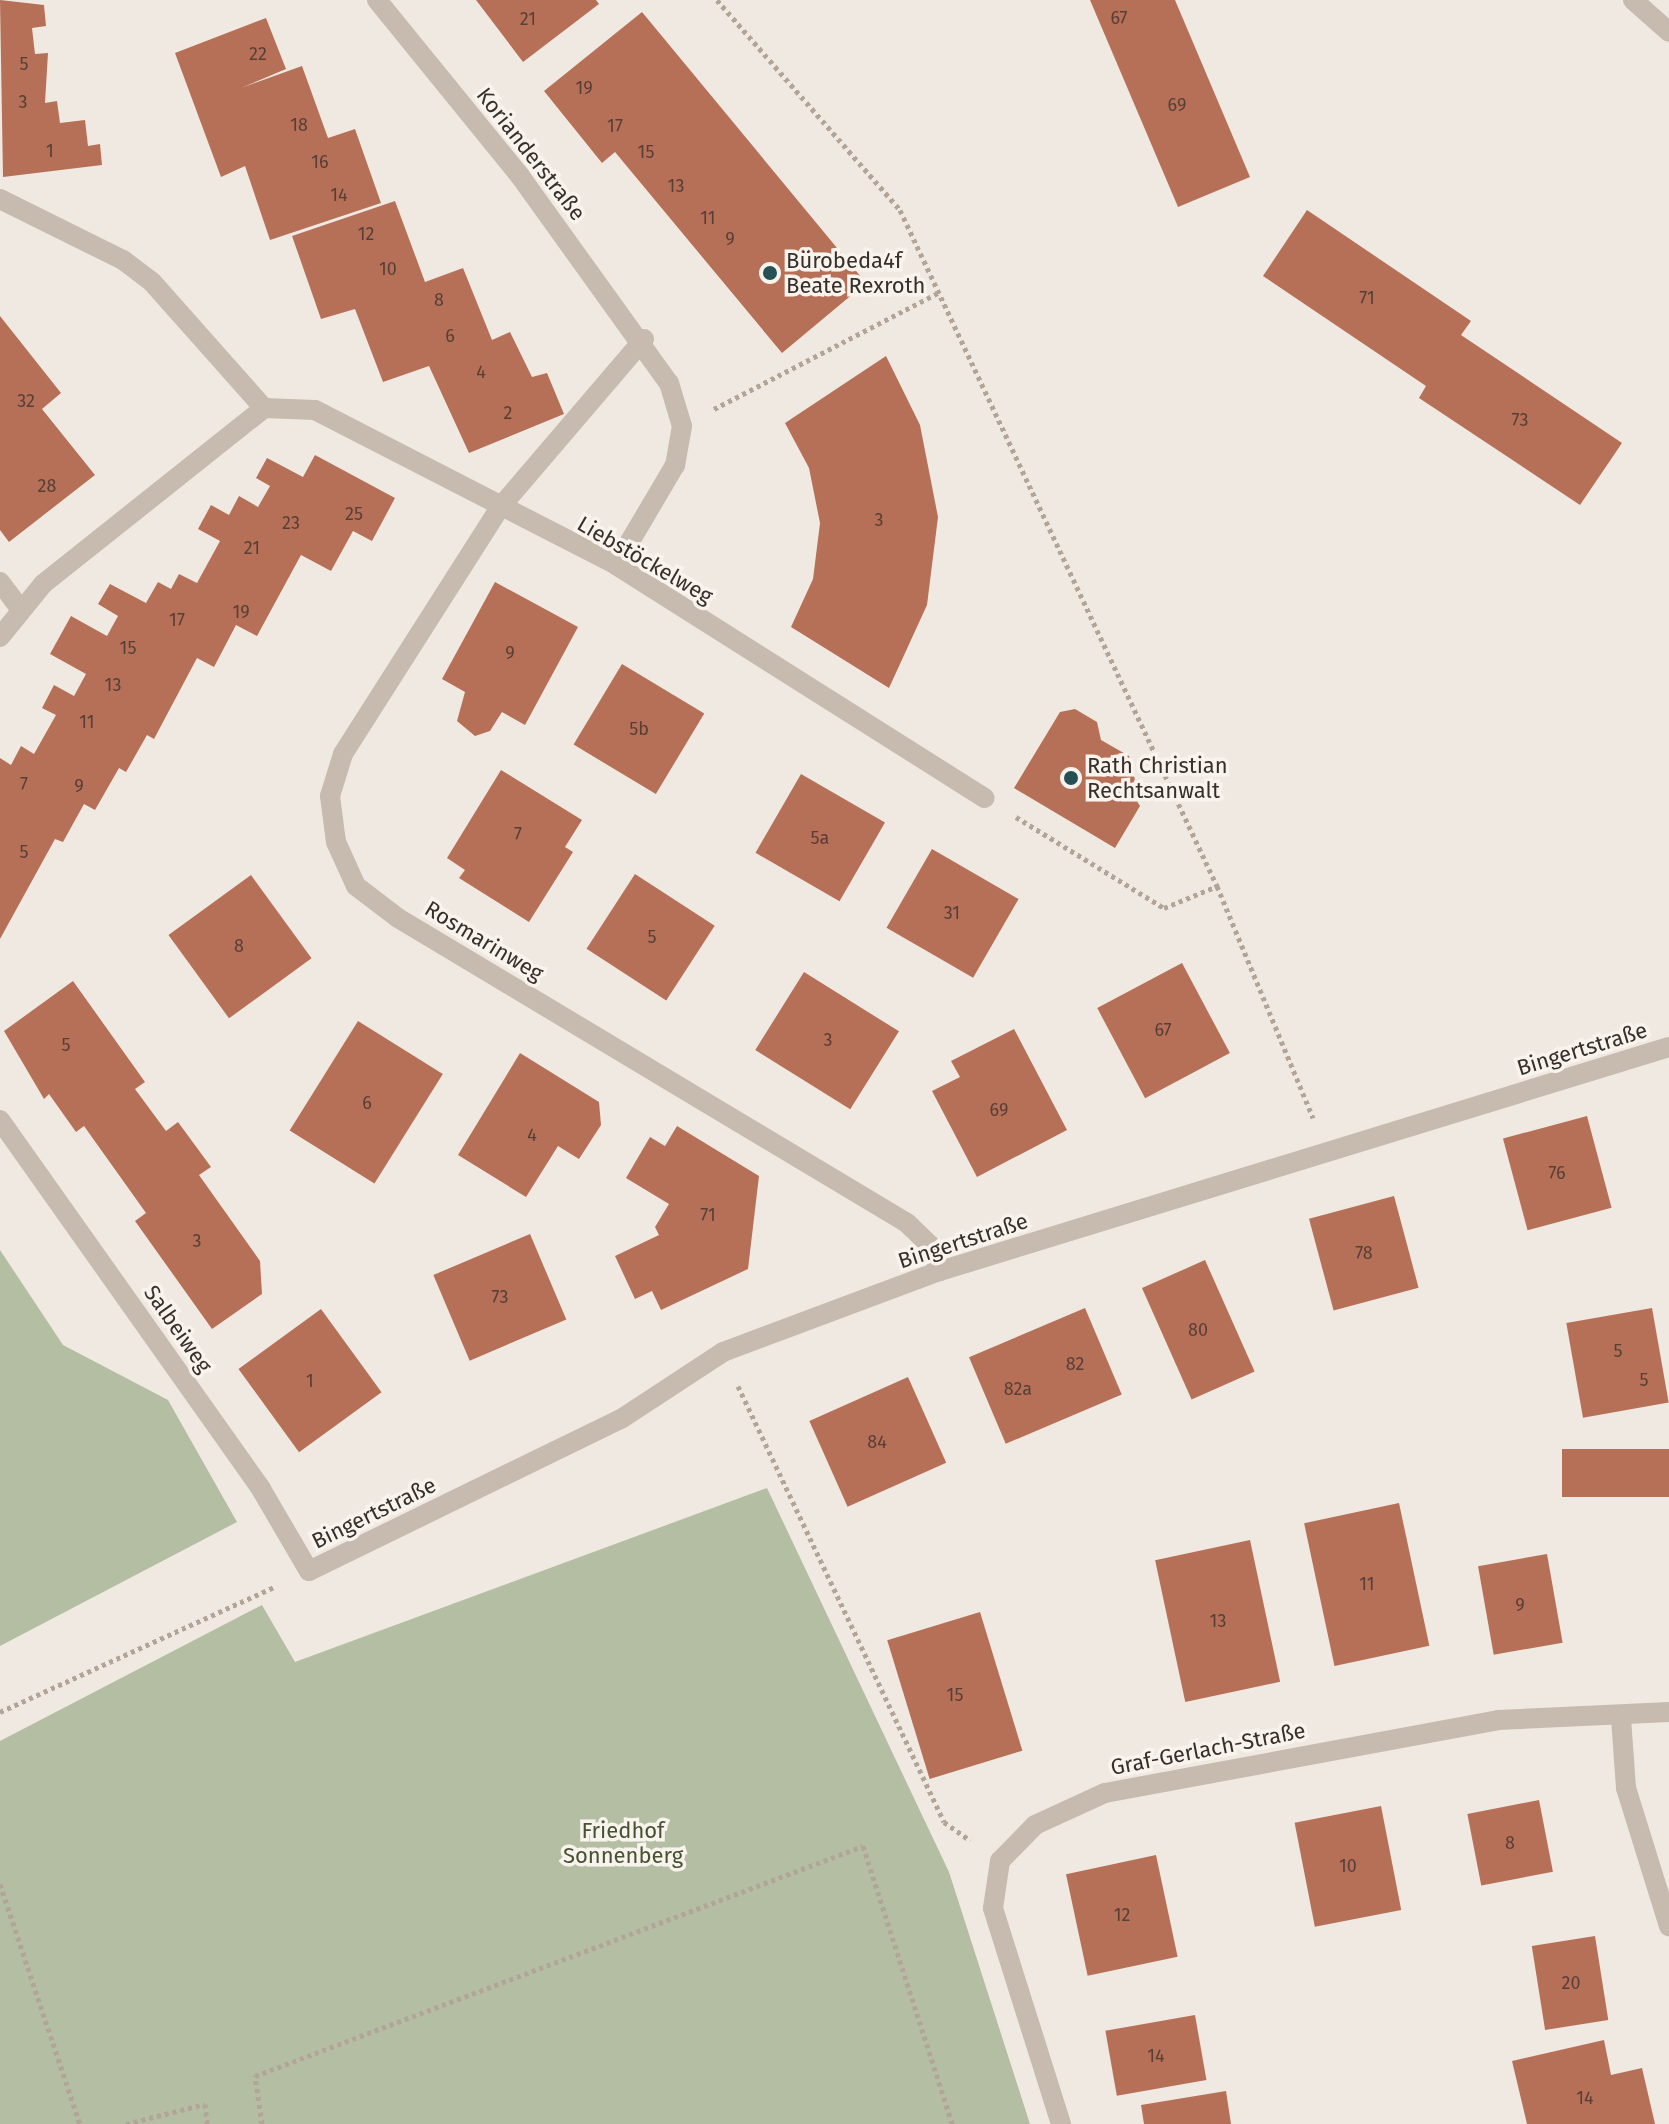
<!DOCTYPE html>
<meta charset="utf-8">
<style>
body{margin:0}
#map{position:relative;width:1669px;height:2124px;overflow:hidden;background:#f0e9e1;font-family:"Fira Sans",sans-serif}
div>[style]{position:absolute}
.green>*{inset:0;background:#b4bea2}
.building>*{inset:0;background:#b77058;transform-origin:0 0}
.path>*{height:5px;margin-top:-2.5px;transform-origin:0;background:repeating-linear-gradient(90deg,#b3a498 0 4px,transparent 0 8px)}
.minor>*{height:20px;margin:-10px;padding:0 10px;transform-origin:10px;border-radius:10px;background:#c7baae}
.dots>*{width:22px;height:22px;translate:-50% -50%;box-sizing:border-box;border:4px solid #f8f3ed;border-radius:50%}
span{translate:-50% -50%;white-space:nowrap;text-align:center;line-height:1.15;-webkit-text-stroke:7px #f8f3ed;paint-order:stroke}
.number-label{font-size:18px;color:#573f36}
.number-label span{-webkit-text-stroke-width:0}
.street-label{font-size:22px;color:#372f2b}
.poi-label{font-size:22px;color:#372f2b}
.left{translate:0 -50%;text-align:left}
.park-label{font-size:22px;color:#465232}
</style>
<div id="map">
<div class="green">
<i style="clip-path:polygon(0 1250px,63px 1345px,168px 1400px,237px 1522px,0 1646px)"></i>
<i style="clip-path:polygon(767px 1488px,949px 1872px,1030px 2124px,0 2124px,0 1741px,262px 1605px,295px 1662px)"></i>
</div>
<div class="building">
<i style="clip-path:polygon(0 0,44px 5px,46px 26px,32px 28px,35px 54px,48px 53px,45px 103px,57px 101px,60px 123px,85px 120px,88px 146px,100px 144px,102px 165px,3px 177px)"></i>
<i style="clip-path:polygon(476px 0,596px 0,599px 4px,523px 62px)"></i>
<i style="clip-path:polygon(1090px 0,1175px 0,1250px 177px,1178px 207px)"></i>
<i style="clip-path:polygon(642px 12px,866px 283px,782px 353px,615px 152px,602px 163px,544px 91px)"></i>
<i style="clip-path:polygon(266px 18px,286px 69px,241px 88px,302px 66px,328px 138px,355px 129px,381px 203px,270px 240px,245px 166px,221px 177px,175px 53px)"></i>
<i style="clip-path:polygon(395px 201px,425px 282px,463px 268px,492px 340px,510px 332px,532px 377px,547px 373px,564px 414px,469px 453px,429px 366px,383px 382px,355px 309px,321px 319px,292px 236px)"></i>
<i style="clip-path:polygon(1307px 210px,1471px 321px,1461px 335px,1622px 443px,1580px 505px,1419px 398px,1426px 386px,1263px 276px)"></i>
<i style="clip-path:polygon(0 316px,61px 393px,42px 409px,95px 475px,9px 542px,0 530px)"></i>
<i style="clip-path:polygon(886px 356px,920px 425px,938px 517px,927px 605px,889px 688px,791px 627px,813px 579px,820px 523px,809px 468px,785px 423px)"></i>
<i style="clip-path:polygon(315px 455px,395px 498px,372px 541px,353px 531px,331px 571px,301px 555px,257px 636px,236px 625px,214px 667px,197px 658px,154px 739px,147px 735px,126px 772px,119px 768px,95px 810px,84px 804px,63px 842px,55px 839px,0 939px,0 758px,11px 765px,21px 746px,34px 754px,56px 715px,42px 708px,54px 685px,74px 696px,86px 674px,50px 654px,71px 616px,107px 636px,118px 616px,98px 604px,110px 584px,146px 603px,158px 582px,171px 589px,179px 574px,197px 583px,220px 541px,198px 529px,211px 505px,229px 515px,239px 496px,258px 507px,270px 486px,256px 478px,267px 458px,303px 477px)"></i>
<i style="clip-path:polygon(495px 582px,578px 627px,525px 725px,502px 712px,490px 731px,475px 736px,457px 721px,465px 692px,442px 679px)"></i>
<i style="left:622px;top:664px;width:96px;height:94px;rotate:31deg"></i>
<i style="clip-path:polygon(1075px 709px,1097px 722px,1101px 740px,1129px 756px,1135px 780px,1129px 789px,1140px 806px,1115px 848px,1014px 788px,1060px 712px)"></i>
<i style="clip-path:polygon(501px 770px,582px 820px,565px 847px,573px 852px,529px 922px,459px 878px,465px 870px,447px 858px)"></i>
<i style="left:801px;top:774px;width:97px;height:91px;rotate:30deg"></i>
<i style="left:932px;top:849px;width:100px;height:91px;rotate:30deg"></i>
<i style="left:635px;top:874px;width:95px;height:89px;rotate:33deg"></i>
<i style="left:251px;top:875px;width:103px;height:102px;rotate:54deg"></i>
<i style="left:1182px;top:963px;width:102px;height:96px;rotate:62deg"></i>
<i style="left:804px;top:972px;width:112px;height:92px;rotate:32deg"></i>
<i style="clip-path:polygon(73px 981px,145px 1082px,135px 1089px,166px 1131px,178px 1122px,211px 1167px,199px 1175px,260px 1261px,262px 1294px,212px 1329px,135px 1221px,146px 1213px,84px 1126px,76px 1132px,49px 1094px,44px 1099px,4px 1031px)"></i>
<i style="left:358px;top:1021px;width:100px;height:129px;rotate:32deg"></i>
<i style="clip-path:polygon(1014px 1029px,1067px 1130px,977px 1177px,932px 1091px,960px 1077px,951px 1061px)"></i>
<i style="clip-path:polygon(520px 1053px,599px 1102px,601px 1125px,579px 1159px,558px 1146px,526px 1197px,458px 1155px)"></i>
<i style="left:1587px;top:1116px;width:95px;height:87px;rotate:75deg"></i>
<i style="clip-path:polygon(677px 1126px,759px 1176px,748px 1269px,661px 1310px,652px 1291px,635px 1299px,615px 1256px,659px 1235px,655px 1227px,669px 1204px,626px 1178px,650px 1137px,665px 1146px)"></i>
<i style="left:1394px;top:1196px;width:95px;height:88px;rotate:75deg"></i>
<i style="left:530px;top:1234px;width:93px;height:105px;rotate:67deg"></i>
<i style="left:1205px;top:1260px;width:122px;height:69px;rotate:66deg"></i>
<i style="left:1085px;top:1308px;width:94px;height:126px;rotate:67deg"></i>
<i style="left:1652px;top:1308px;width:96px;height:87px;rotate:80deg"></i>
<i style="left:321px;top:1309px;width:103px;height:102px;rotate:54deg"></i>
<i style="left:908px;top:1377px;width:94px;height:108px;rotate:66deg"></i>
<i style="left:1669px;top:1449px;width:48px;height:107px;rotate:90deg"></i>
<i style="left:1399px;top:1503px;width:146px;height:97px;rotate:78deg"></i>
<i style="left:1250px;top:1540px;width:145px;height:97px;rotate:78deg"></i>
<i style="left:1547px;top:1554px;width:90px;height:70px;rotate:80deg"></i>
<i style="left:980px;top:1612px;width:145px;height:97px;rotate:73deg"></i>
<i style="left:1539px;top:1800px;width:73px;height:73px;rotate:79deg"></i>
<i style="left:1381px;top:1806px;width:106px;height:88px;rotate:79deg"></i>
<i style="left:1156px;top:1855px;width:104px;height:92px;rotate:78deg"></i>
<i style="left:1595px;top:1936px;width:85px;height:64px;rotate:81deg"></i>
<i style="left:1195px;top:2015px;width:66px;height:91px;rotate:80deg"></i>
<i style="clip-path:polygon(1604px 2040px,1611px 2075px,1642px 2068px,1655px 2124px,1527px 2124px,1512px 2061px)"></i>
<i style="clip-path:polygon(1226px 2091px,1231px 2124px,1144px 2124px,1141px 2105px)"></i>
</div>
<div class="path">
<i style="left:717px;top:0;width:279px;rotate:48.9deg"></i>
<i style="left:900px;top:210px;width:747px;rotate:64.88deg"></i>
<i style="left:714px;top:409px;width:254px;rotate:-27.4deg"></i>
<i style="left:1016px;top:817px;width:174px;rotate:31.6deg"></i>
<i style="left:1164px;top:908px;width:57px;rotate:-22.5deg"></i>
<i style="left:1217px;top:886px;width:251px;rotate:67.5deg"></i>
<i style="left:738px;top:1386px;width:482px;rotate:64.7deg"></i>
<i style="left:944px;top:1822px;width:32px;rotate:35deg"></i>
<i style="left:0;top:1712px;width:303px;rotate:-24.5deg"></i>
<i style="left:0;top:1884px;width:253px;rotate:71.6deg"></i>
<i style="left:126px;top:2124px;width:81px;rotate:-14.2deg"></i>
<i style="left:205px;top:2104px;width:20px;rotate:84deg"></i>
<i style="left:262px;top:2124px;width:49px;rotate:-98.3deg"></i>
<i style="left:255px;top:2076px;width:650px;rotate:-20.72deg"></i>
<i style="left:863px;top:1846px;width:292px;rotate:72.2deg"></i>
</div>
<div class="minor">
<i style="left:377px;top:0;width:227px;rotate:50.9deg"></i>
<i style="left:520px;top:176px;width:255px;rotate:54.3deg"></i>
<i style="left:669px;top:383px;width:45px;rotate:73.2deg"></i>
<i style="left:682px;top:426px;width:40px;rotate:100deg"></i>
<i style="left:675px;top:465px;width:116px;rotate:120.5deg"></i>
<i style="left:1633px;top:0;width:48px;rotate:41.6deg"></i>
<i style="left:0;top:199px;width:137px;rotate:26.4deg"></i>
<i style="left:123px;top:260px;width:36px;rotate:37deg"></i>
<i style="left:152px;top:282px;width:169px;rotate:48.4deg"></i>
<i style="left:644px;top:339px;width:223px;rotate:130.5deg"></i>
<i style="left:499px;top:509px;width:290px;rotate:122.5deg"></i>
<i style="left:343px;top:754px;width:44px;rotate:107.2deg"></i>
<i style="left:330px;top:796px;width:46px;rotate:82.6deg"></i>
<i style="left:336px;top:842px;width:48px;rotate:65.6deg"></i>
<i style="left:356px;top:886px;width:53px;rotate:37.3deg"></i>
<i style="left:398px;top:918px;width:593px;rotate:30.93deg"></i>
<i style="left:907px;top:1223px;width:32px;rotate:44deg"></i>
<i style="left:930px;top:1245px;width:28px;rotate:69deg"></i>
<i style="left:0;top:582px;width:35px;rotate:53deg"></i>
<i style="left:0;top:637px;width:68px;rotate:-50.9deg"></i>
<i style="left:43px;top:584px;width:283px;rotate:-38.5deg"></i>
<i style="left:264px;top:408px;width:51px;rotate:2.2deg"></i>
<i style="left:315px;top:410px;width:339px;rotate:27.2deg"></i>
<i style="left:616px;top:565px;width:436px;rotate:32.3deg"></i>
<i style="left:0;top:1120px;width:452px;rotate:54.7deg"></i>
<i style="left:261px;top:1489px;width:95px;rotate:59.7deg"></i>
<i style="left:309px;top:1571px;width:347px;rotate:-26deg"></i>
<i style="left:621px;top:1419px;width:122px;rotate:-33.3deg"></i>
<i style="left:723px;top:1352px;width:232px;rotate:-20.5deg"></i>
<i style="left:940px;top:1271px;width:763px;rotate:-17.08deg"></i>
<i style="left:1621px;top:1718px;width:70px;rotate:85.9deg"></i>
<i style="left:1626px;top:1788px;width:145px;rotate:72.7deg"></i>
<i style="left:1061px;top:2124px;width:226px;rotate:-107.5deg"></i>
<i style="left:993px;top:1908px;width:48px;rotate:-81.5deg"></i>
<i style="left:1000px;top:1861px;width:50px;rotate:-45.8deg"></i>
<i style="left:1035px;top:1825px;width:77px;rotate:-24.6deg"></i>
<i style="left:1105px;top:1793px;width:400px;rotate:-10.5deg"></i>
<i style="left:1498px;top:1720px;width:171px;rotate:-2.7deg"></i>
</div>
<div class="dots">
<i style="left:770px;top:273px;background:#265054"></i>
<i style="left:1071px;top:778px;background:#265054"></i>
</div>
<div class="number-label">
<span style="left:1119px;top:18px">67</span>
<span style="left:528px;top:19px">21</span>
<span style="left:258px;top:54px">22</span>
<span style="left:24px;top:64px">5</span>
<span style="left:584px;top:88px">19</span>
<span style="left:23px;top:102px">3</span>
<span style="left:1177px;top:105px">69</span>
<span style="left:299px;top:125px">18</span>
<span style="left:615px;top:126px">17</span>
<span style="left:50px;top:151px">1</span>
<span style="left:646px;top:152px">15</span>
<span style="left:320px;top:162px">16</span>
<span style="left:676px;top:186px">13</span>
<span style="left:339px;top:195px">14</span>
<span style="left:708px;top:218px">11</span>
<span style="left:366px;top:234px">12</span>
<span style="left:730px;top:239px">9</span>
<span style="left:388px;top:269px">10</span>
<span style="left:1367px;top:298px">71</span>
<span style="left:439px;top:300px">8</span>
<span style="left:450px;top:336px">6</span>
<span style="left:481px;top:372px">4</span>
<span style="left:26px;top:401px">32</span>
<span style="left:508px;top:413px">2</span>
<span style="left:1520px;top:420px">73</span>
<span style="left:47px;top:486px">28</span>
<span style="left:354px;top:514px">25</span>
<span style="left:879px;top:520px">3</span>
<span style="left:291px;top:523px">23</span>
<span style="left:252px;top:548px">21</span>
<span style="left:241px;top:612px">19</span>
<span style="left:177px;top:620px">17</span>
<span style="left:128px;top:648px">15</span>
<span style="left:510px;top:653px">9</span>
<span style="left:113px;top:685px">13</span>
<span style="left:87px;top:722px">11</span>
<span style="left:639px;top:729px">5b</span>
<span style="left:24px;top:784px">7</span>
<span style="left:79px;top:786px">9</span>
<span style="left:518px;top:834px">7</span>
<span style="left:820px;top:838px">5a</span>
<span style="left:24px;top:852px">5</span>
<span style="left:952px;top:913px">31</span>
<span style="left:652px;top:937px">5</span>
<span style="left:239px;top:946px">8</span>
<span style="left:1163px;top:1030px">67</span>
<span style="left:828px;top:1040px">3</span>
<span style="left:66px;top:1045px">5</span>
<span style="left:367px;top:1103px">6</span>
<span style="left:999px;top:1110px">69</span>
<span style="left:532px;top:1135px">4</span>
<span style="left:1557px;top:1173px">76</span>
<span style="left:708px;top:1215px">71</span>
<span style="left:197px;top:1241px">3</span>
<span style="left:1364px;top:1253px">78</span>
<span style="left:500px;top:1297px">73</span>
<span style="left:1198px;top:1330px">80</span>
<span style="left:1618px;top:1351px">5</span>
<span style="left:1075px;top:1364px">82</span>
<span style="left:1644px;top:1380px">5</span>
<span style="left:310px;top:1381px">1</span>
<span style="left:1018px;top:1389px">82a</span>
<span style="left:877px;top:1442px">84</span>
<span style="left:1367px;top:1584px">11</span>
<span style="left:1520px;top:1605px">9</span>
<span style="left:1218px;top:1621px">13</span>
<span style="left:955px;top:1695px">15</span>
<span style="left:1510px;top:1843px">8</span>
<span style="left:1348px;top:1866px">10</span>
<span style="left:1122px;top:1915px">12</span>
<span style="left:1571px;top:1983px">20</span>
<span style="left:1156px;top:2056px">14</span>
<span style="left:1585px;top:2098px">14</span>
</div>
<div class="street-label">
<span style="left:531px;top:154px;rotate:52deg">Korianderstraße</span>
<span style="left:645px;top:560px;rotate:30deg">Liebstöckelweg</span>
<span style="left:484px;top:941px;rotate:31deg">Rosmarinweg</span>
<span style="left:1582px;top:1049px;rotate:-17deg">Bingertstraße</span>
<span style="left:963px;top:1241px;rotate:-18deg">Bingertstraße</span>
<span style="left:178px;top:1329px;rotate:55deg">Salbeiweg</span>
<span style="left:374px;top:1513px;rotate:-26deg">Bingertstraße</span>
<span style="left:1208px;top:1749px;rotate:-11deg">Graf-Gerlach-Straße</span>
</div>
<div class="poi-label">
<span class="left" style="left:786px;top:273px">Bürobeda4f<br>Beate Rexroth</span>
<span class="left" style="left:1087px;top:778px">Rath Christian<br>Rechtsanwalt</span>
</div>
<div class="park-label">
<span style="left:623px;top:1843px">Friedhof<br>Sonnenberg</span>
</div>
</div>
